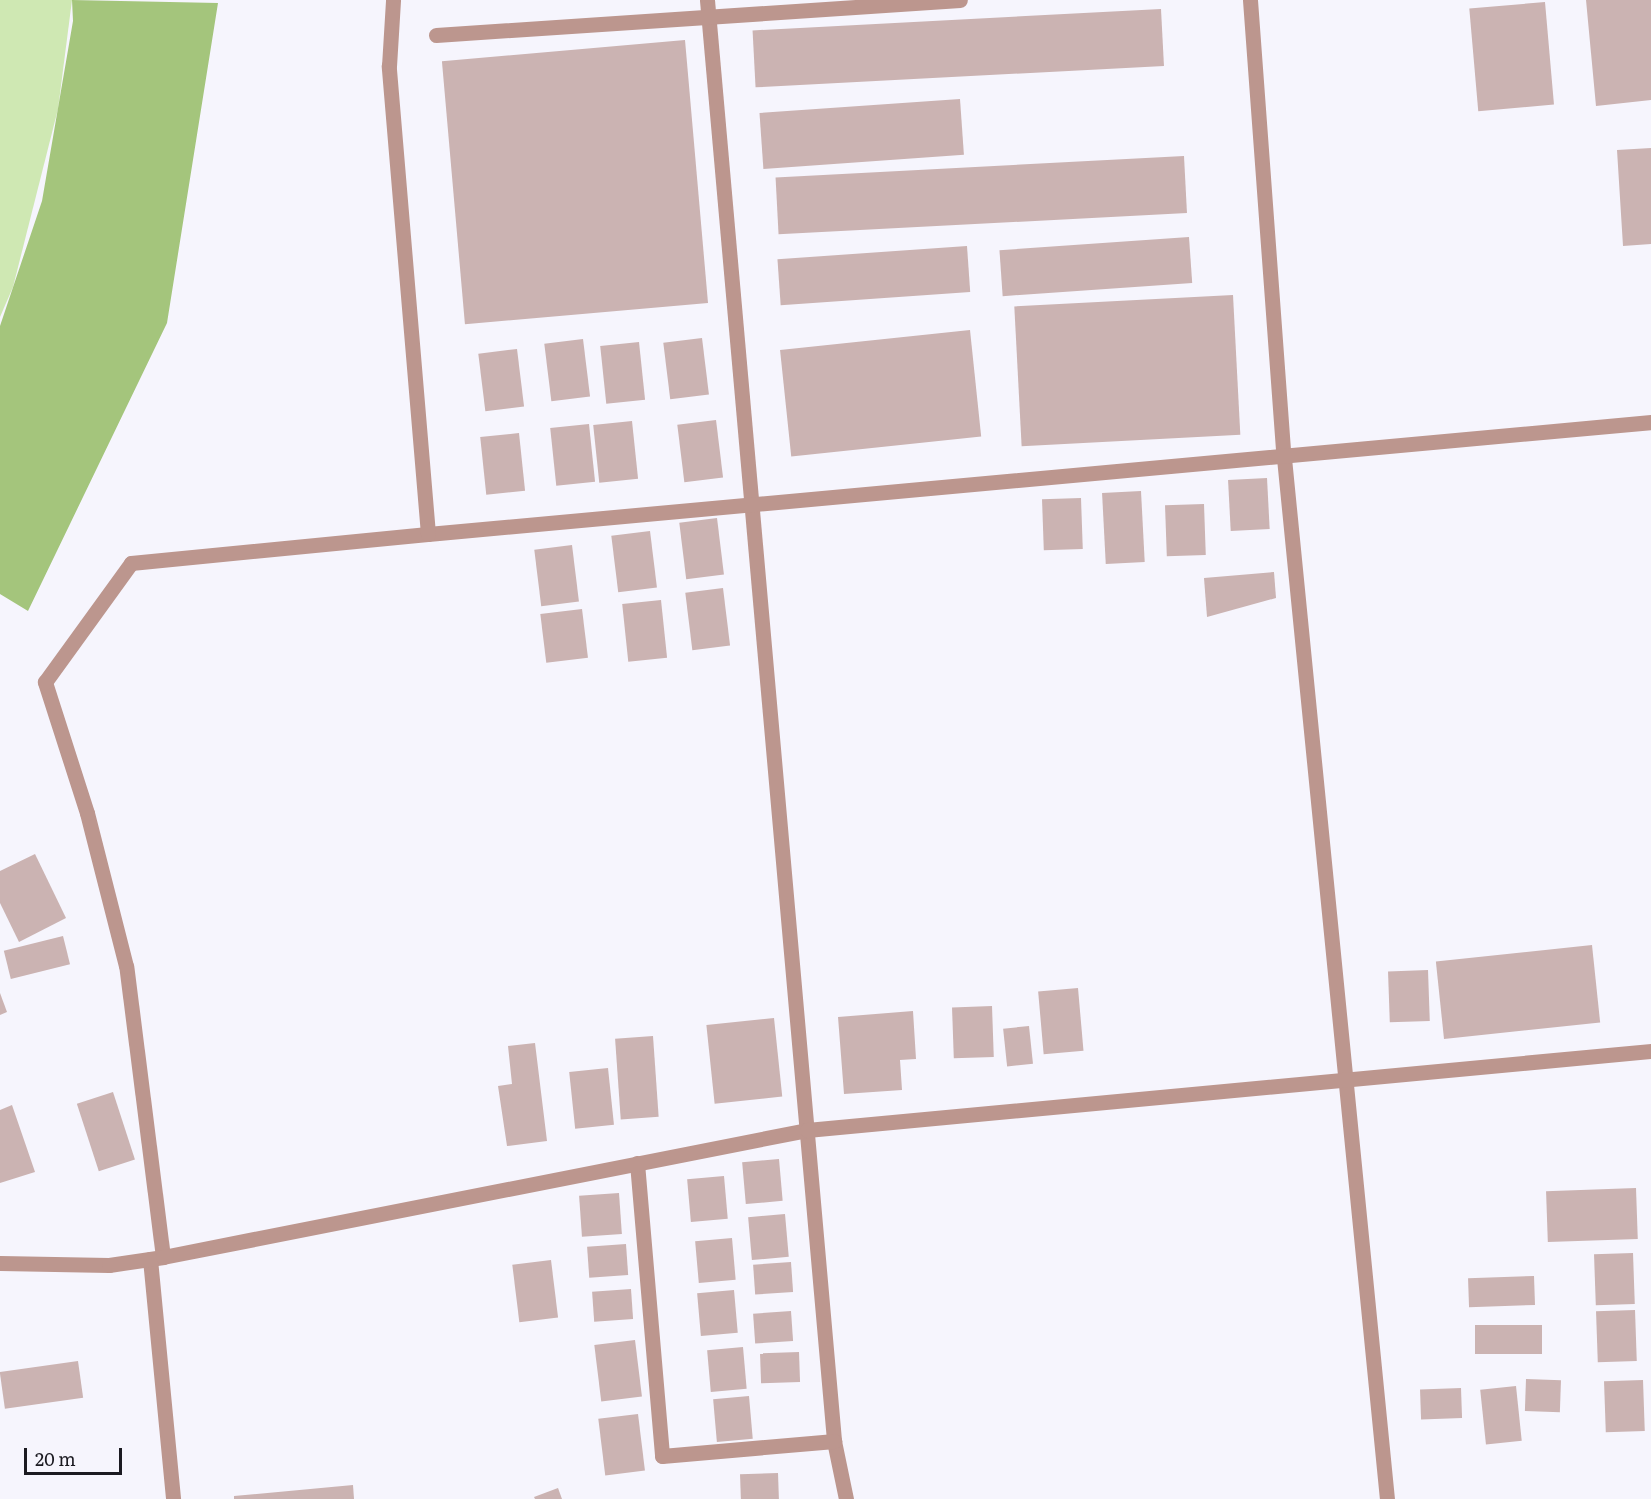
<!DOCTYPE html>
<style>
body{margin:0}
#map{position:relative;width:1651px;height:1499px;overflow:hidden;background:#f6f5fd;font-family:Literata,serif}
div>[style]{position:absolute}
.green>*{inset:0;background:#cfe8b3}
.forest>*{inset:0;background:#a4c57c}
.building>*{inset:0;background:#cbb3b2;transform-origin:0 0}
.minor>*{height:15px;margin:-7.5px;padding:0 7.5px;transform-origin:7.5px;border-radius:7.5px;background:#bc968e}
.tertiary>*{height:15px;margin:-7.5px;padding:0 7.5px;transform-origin:7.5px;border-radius:7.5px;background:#bc968e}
span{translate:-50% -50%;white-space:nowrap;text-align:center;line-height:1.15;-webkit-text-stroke:5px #f6f5fd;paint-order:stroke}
.scale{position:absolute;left:24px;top:1448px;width:98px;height:27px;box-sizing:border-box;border:3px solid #1b1a21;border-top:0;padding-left:8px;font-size:18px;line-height:21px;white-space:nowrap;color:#1b1a21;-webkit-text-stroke:4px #f6f5fd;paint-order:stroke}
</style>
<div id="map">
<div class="green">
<i style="clip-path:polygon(0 0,72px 0,58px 109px,13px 287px,0 317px)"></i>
</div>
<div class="forest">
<i style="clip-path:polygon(72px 0,218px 3px,167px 323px,28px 611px,0 594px,0 326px,42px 201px,73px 21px)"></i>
</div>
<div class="building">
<i style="clip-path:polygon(1586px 0,1651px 0,1651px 100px,1596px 106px)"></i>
<i style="left:1545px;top:2px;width:103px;height:76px;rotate:85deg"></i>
<i style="left:1161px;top:9px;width:57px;height:409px;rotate:87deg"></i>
<i style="left:685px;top:40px;width:264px;height:244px;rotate:85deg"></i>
<i style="left:960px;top:99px;width:56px;height:201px;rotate:86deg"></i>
<i style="clip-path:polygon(1651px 148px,1651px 244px,1623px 246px,1617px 150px)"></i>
<i style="left:1184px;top:156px;width:57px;height:409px;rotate:87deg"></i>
<i style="left:1189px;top:237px;width:46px;height:190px;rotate:86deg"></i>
<i style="left:967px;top:246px;width:46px;height:190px;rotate:86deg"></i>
<i style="left:1233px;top:295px;width:140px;height:219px;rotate:87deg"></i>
<i style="left:970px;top:330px;width:107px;height:191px;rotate:84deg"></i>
<i style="left:702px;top:338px;width:57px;height:39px;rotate:83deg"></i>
<i style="left:583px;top:339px;width:58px;height:39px;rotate:83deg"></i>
<i style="left:639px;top:342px;width:58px;height:39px;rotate:84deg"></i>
<i style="left:517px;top:349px;width:58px;height:39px;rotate:83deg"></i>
<i style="left:716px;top:420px;width:58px;height:39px;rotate:83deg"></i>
<i style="left:632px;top:421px;width:58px;height:39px;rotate:84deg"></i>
<i style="left:589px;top:424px;width:58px;height:39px;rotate:84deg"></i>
<i style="left:519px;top:433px;width:58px;height:39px;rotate:84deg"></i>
<i style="left:1267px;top:478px;width:51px;height:39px;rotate:87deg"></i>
<i style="left:1141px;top:491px;width:71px;height:39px;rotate:87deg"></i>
<i style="left:1081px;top:498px;width:51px;height:39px;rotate:88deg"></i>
<i style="left:1204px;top:504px;width:51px;height:39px;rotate:88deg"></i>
<i style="left:717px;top:518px;width:57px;height:38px;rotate:83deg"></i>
<i style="left:650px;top:531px;width:57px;height:39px;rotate:83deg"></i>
<i style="left:572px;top:545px;width:57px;height:38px;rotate:83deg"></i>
<i style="clip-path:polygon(1274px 572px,1276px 598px,1207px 617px,1204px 578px)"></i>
<i style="left:723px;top:588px;width:58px;height:38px;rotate:83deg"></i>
<i style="left:661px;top:600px;width:58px;height:39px;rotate:84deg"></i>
<i style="left:582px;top:609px;width:49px;height:42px;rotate:83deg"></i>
<i style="clip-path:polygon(35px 854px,66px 918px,19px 942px,0 903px,0 871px)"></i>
<i style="left:63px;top:936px;width:29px;height:61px;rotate:76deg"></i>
<i style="left:1592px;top:945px;width:78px;height:157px;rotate:84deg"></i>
<i style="left:1428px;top:970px;width:51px;height:40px;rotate:88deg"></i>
<i style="left:1078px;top:988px;width:63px;height:40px;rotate:85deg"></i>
<i style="clip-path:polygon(0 993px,7px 1012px,0 1015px)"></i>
<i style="left:992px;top:1006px;width:51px;height:40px;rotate:88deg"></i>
<i style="clip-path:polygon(913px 1011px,916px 1059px,900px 1060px,902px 1090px,844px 1094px,838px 1017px)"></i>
<i style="left:774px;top:1018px;width:79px;height:68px;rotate:84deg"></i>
<i style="left:1029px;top:1026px;width:38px;height:26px;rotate:84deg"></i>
<i style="left:653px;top:1036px;width:81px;height:38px;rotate:86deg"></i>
<i style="clip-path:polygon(535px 1043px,547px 1141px,507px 1146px,498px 1086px,512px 1084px,508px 1046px)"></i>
<i style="left:608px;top:1068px;width:57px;height:39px;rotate:84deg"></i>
<i style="left:113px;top:1092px;width:71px;height:38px;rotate:72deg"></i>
<i style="clip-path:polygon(12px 1105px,35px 1172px,0 1183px,0 1110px)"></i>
<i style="left:779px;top:1159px;width:42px;height:37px;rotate:85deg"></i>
<i style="left:724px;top:1176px;width:43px;height:37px;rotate:85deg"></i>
<i style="left:1636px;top:1188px;width:51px;height:90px;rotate:88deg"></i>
<i style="left:619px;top:1193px;width:41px;height:40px;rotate:86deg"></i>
<i style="left:785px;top:1214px;width:43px;height:37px;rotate:85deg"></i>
<i style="left:732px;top:1238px;width:42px;height:37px;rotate:85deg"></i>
<i style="left:626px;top:1244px;width:31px;height:39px;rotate:86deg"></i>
<i style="left:1633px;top:1253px;width:51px;height:39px;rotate:88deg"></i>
<i style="left:551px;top:1260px;width:58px;height:39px;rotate:83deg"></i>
<i style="left:791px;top:1262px;width:30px;height:38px;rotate:86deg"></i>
<i style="left:1534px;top:1276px;width:29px;height:66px;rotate:88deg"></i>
<i style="left:631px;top:1289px;width:30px;height:39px;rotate:86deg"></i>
<i style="left:734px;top:1290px;width:43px;height:37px;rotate:85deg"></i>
<i style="left:1635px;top:1310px;width:51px;height:39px;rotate:88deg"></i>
<i style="left:791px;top:1311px;width:30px;height:38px;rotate:86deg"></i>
<i style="left:1475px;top:1325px;width:67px;height:29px"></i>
<i style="left:635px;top:1340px;width:57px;height:41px;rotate:83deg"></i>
<i style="left:743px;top:1347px;width:42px;height:36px;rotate:85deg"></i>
<i style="left:799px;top:1352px;width:30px;height:39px;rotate:88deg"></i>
<i style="left:78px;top:1361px;width:37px;height:79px;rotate:82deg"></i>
<i style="left:1526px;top:1379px;width:35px;height:32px;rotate:2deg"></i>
<i style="left:1643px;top:1380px;width:51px;height:39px;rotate:88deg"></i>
<i style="left:1516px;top:1386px;width:55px;height:36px;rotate:84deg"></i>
<i style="left:1461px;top:1388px;width:30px;height:41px;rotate:88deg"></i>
<i style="left:749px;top:1396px;width:43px;height:36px;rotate:85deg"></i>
<i style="left:638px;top:1414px;width:57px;height:40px;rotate:83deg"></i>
<i style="left:778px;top:1473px;width:26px;height:38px;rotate:88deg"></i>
<i style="clip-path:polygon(353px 1485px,354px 1499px,234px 1499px,234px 1496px)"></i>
<i style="clip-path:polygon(558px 1488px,562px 1499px,535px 1499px,534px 1497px)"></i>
</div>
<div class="minor">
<i style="left:707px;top:0;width:1447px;rotate:84.96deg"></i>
<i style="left:834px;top:1441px;width:59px;rotate:78.3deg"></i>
<i style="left:1250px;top:0;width:459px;rotate:85.8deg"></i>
<i style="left:1284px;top:458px;width:1046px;rotate:84.35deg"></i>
<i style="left:436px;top:35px;width:525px;rotate:-3.82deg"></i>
<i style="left:428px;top:534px;width:1228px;rotate:-5.23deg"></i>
<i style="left:637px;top:1163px;width:294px;rotate:85.1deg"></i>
<i style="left:662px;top:1456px;width:173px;rotate:-5deg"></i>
<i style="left:163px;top:1257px;width:293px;rotate:-97.2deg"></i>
<i style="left:126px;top:966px;width:158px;rotate:-104.3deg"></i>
<i style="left:87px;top:813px;width:138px;rotate:-107.8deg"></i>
<i style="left:45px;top:682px;width:147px;rotate:-54.1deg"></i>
<i style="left:131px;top:563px;width:298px;rotate:-5.6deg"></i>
<i style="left:428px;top:534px;width:470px;rotate:-94.8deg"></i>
<i style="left:389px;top:66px;width:66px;rotate:-86.5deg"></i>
</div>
<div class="tertiary">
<i style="left:150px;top:1259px;width:241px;rotate:84.5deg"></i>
<i style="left:0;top:1263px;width:109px;rotate:1.1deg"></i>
<i style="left:109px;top:1265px;width:55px;rotate:-8.4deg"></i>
<i style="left:163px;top:1257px;width:656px;rotate:-11.16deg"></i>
<i style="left:807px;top:1130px;width:848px;rotate:-5.35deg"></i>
</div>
<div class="scale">20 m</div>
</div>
